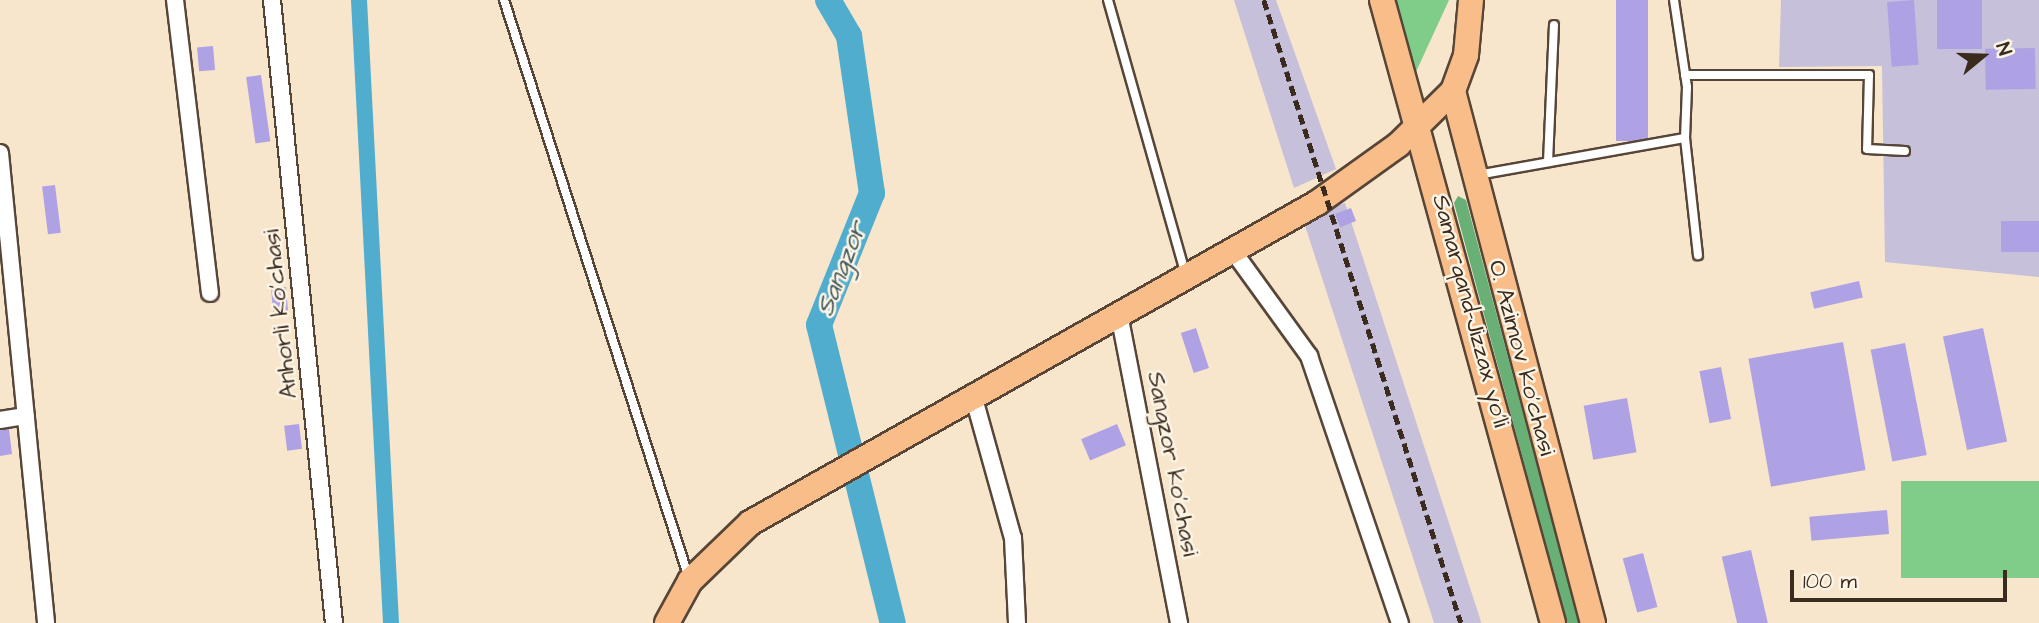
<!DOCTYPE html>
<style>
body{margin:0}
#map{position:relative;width:2039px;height:623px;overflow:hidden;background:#f7e5cc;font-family:"Architects Daughter",sans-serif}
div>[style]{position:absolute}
.industrial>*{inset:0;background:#c6c0da;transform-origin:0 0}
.green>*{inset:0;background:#80cc89;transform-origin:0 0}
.forest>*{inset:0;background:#68b075}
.canal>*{height:16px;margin:-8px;padding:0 8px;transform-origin:8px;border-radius:8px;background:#50adce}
.river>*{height:26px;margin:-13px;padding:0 13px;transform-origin:13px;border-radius:13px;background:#50adce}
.building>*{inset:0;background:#afa2e4;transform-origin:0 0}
.roads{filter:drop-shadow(2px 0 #574638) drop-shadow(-2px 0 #574638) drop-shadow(0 2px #574638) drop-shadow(0 -2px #574638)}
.service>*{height:8px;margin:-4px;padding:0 4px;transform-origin:4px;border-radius:4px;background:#fff}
.minor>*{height:16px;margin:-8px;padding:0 8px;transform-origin:8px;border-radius:8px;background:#fff}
.primary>*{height:24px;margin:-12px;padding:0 12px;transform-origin:12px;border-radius:12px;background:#f8bd89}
.rail>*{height:4.5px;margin-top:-2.25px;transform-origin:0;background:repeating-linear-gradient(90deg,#3b2a1e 0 10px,transparent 0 15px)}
span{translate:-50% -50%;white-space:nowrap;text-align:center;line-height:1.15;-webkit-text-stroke:5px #fcf5e5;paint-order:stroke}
.street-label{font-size:24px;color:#3b2a1e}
.water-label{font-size:26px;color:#42585c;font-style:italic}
.north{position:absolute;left:1948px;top:21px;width:70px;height:70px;-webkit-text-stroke:5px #fcf5e5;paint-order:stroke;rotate:71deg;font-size:19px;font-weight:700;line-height:28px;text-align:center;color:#3b2a1e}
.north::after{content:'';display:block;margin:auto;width:24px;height:32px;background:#3b2a1e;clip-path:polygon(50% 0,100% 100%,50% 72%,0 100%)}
.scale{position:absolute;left:1790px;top:570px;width:217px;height:32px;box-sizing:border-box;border:4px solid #3b2a1e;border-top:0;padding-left:9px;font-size:21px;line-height:24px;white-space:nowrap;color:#3b2a1e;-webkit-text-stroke:5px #fcf5e5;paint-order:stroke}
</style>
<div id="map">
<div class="industrial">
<i style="clip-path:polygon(1234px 0,1276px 0,1336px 169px,1294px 188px)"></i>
<i style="clip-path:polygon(1781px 0,2039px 0,2039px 277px,1885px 262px,1882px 66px,1779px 67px)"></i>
<i style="left:1345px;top:203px;width:441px;height:45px;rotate:72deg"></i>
</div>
<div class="green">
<i style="clip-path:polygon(1392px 0,1449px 0,1415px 74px)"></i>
<i style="left:2039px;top:481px;width:97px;height:138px;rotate:90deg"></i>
</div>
<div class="forest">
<i style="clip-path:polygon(1458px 196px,1466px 200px,1579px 623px,1567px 623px,1454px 203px)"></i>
</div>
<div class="canal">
<i style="left:359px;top:0;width:624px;rotate:87.06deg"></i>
</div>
<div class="river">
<i style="left:828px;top:0;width:42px;rotate:59.7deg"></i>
<i style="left:849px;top:36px;width:159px;rotate:81.7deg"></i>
<i style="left:872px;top:193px;width:142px;rotate:111.9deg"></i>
<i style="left:819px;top:325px;width:307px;rotate:76.1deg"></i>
</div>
<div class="building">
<i style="left:1616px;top:0;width:32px;height:141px"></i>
<i style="left:1914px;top:0;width:65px;height:27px;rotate:86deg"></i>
<i style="left:1937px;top:0;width:45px;height:49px"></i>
<i style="left:213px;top:46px;width:24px;height:16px;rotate:85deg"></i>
<i style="left:2035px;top:48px;width:41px;height:50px;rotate:89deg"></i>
<i style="left:261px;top:75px;width:67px;height:15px;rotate:82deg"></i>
<i style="left:55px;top:185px;width:48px;height:13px;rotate:83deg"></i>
<i style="left:1351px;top:208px;width:14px;height:17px;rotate:69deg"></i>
<i style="left:2039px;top:221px;width:31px;height:38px;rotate:90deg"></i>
<i style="left:1859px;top:281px;width:17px;height:50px;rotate:77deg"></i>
<i style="left:286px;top:287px;width:24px;height:15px;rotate:85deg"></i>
<i style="left:1196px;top:328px;width:42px;height:16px;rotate:72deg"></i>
<i style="left:1983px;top:328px;width:116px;height:41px;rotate:78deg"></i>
<i style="left:1843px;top:342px;width:130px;height:96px;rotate:80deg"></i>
<i style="left:1905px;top:343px;width:114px;height:35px;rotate:79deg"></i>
<i style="left:1721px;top:367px;width:53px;height:22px;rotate:79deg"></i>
<i style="left:1627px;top:398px;width:55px;height:44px;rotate:80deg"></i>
<i style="left:299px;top:424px;width:25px;height:15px;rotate:83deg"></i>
<i style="left:1117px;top:424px;width:23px;height:39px;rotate:67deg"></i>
<i style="clip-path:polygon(9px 429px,12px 454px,0 456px,0 430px)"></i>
<i style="left:1887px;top:510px;width:24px;height:78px;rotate:85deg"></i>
<i style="left:1751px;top:550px;width:75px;height:30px;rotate:77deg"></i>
<i style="left:1643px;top:553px;width:56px;height:21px;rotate:75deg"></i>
</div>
<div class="roads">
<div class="service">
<i style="left:504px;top:0;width:604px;rotate:72.26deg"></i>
<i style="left:1108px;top:0;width:284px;rotate:74.2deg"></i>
<i style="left:1674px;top:0;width:88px;rotate:81.5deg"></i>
<i style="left:1687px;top:87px;width:51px;rotate:92.2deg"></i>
<i style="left:1685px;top:75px;width:184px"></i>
<i style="left:1869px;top:75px;width:74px;rotate:91.5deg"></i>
<i style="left:1867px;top:149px;width:38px;rotate:3deg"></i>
<i style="left:1548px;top:162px;width:137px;rotate:-87.5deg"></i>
<i style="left:1477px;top:175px;width:211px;rotate:-10.1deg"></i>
<i style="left:1685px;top:138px;width:118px;rotate:83.7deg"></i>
</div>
<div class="minor">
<i style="left:175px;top:0;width:295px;rotate:83.2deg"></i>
<i style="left:272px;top:0;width:626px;rotate:84.32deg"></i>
<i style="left:0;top:153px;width:472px;rotate:84.4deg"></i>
<i style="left:1233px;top:251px;width:130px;rotate:54.1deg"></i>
<i style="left:1309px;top:356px;width:282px;rotate:71.2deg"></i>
<i style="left:1119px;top:314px;width:315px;rotate:79deg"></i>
<i style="left:973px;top:395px;width:148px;rotate:74.4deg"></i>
<i style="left:1013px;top:538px;width:85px;rotate:87.3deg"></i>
<i style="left:0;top:420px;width:26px;rotate:-9deg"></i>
</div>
<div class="primary">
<i style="left:1382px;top:0;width:646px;rotate:74.65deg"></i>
<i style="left:1453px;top:91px;width:550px;rotate:75.26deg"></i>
<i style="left:667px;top:623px;width:48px;rotate:-61.3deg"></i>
<i style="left:690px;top:581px;width:83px;rotate:-44deg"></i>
<i style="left:750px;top:523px;width:651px;rotate:-29.44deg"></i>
<i style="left:1317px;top:203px;width:100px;rotate:-35.6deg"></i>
<i style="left:1398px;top:145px;width:77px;rotate:-44.5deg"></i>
<i style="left:1453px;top:91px;width:38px;rotate:-70deg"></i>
<i style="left:1466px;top:55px;width:55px;rotate:-84.8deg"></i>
</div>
</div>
<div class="rail">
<i style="left:1264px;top:0;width:653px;rotate:72.45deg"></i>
</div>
<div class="street-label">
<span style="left:1470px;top:311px;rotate:75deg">Samarqand-Jizzax yo'li</span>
<span style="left:281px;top:314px;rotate:-96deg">Anhorli ko'chasi</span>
<span style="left:1521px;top:358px;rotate:75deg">O. Azimov ko'chasi</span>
<span style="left:1172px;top:464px;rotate:79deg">Sangzor ko'chasi</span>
</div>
<div class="water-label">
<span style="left:842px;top:269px;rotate:-69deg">Sangzor</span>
</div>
<div class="north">N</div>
<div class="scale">100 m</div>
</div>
